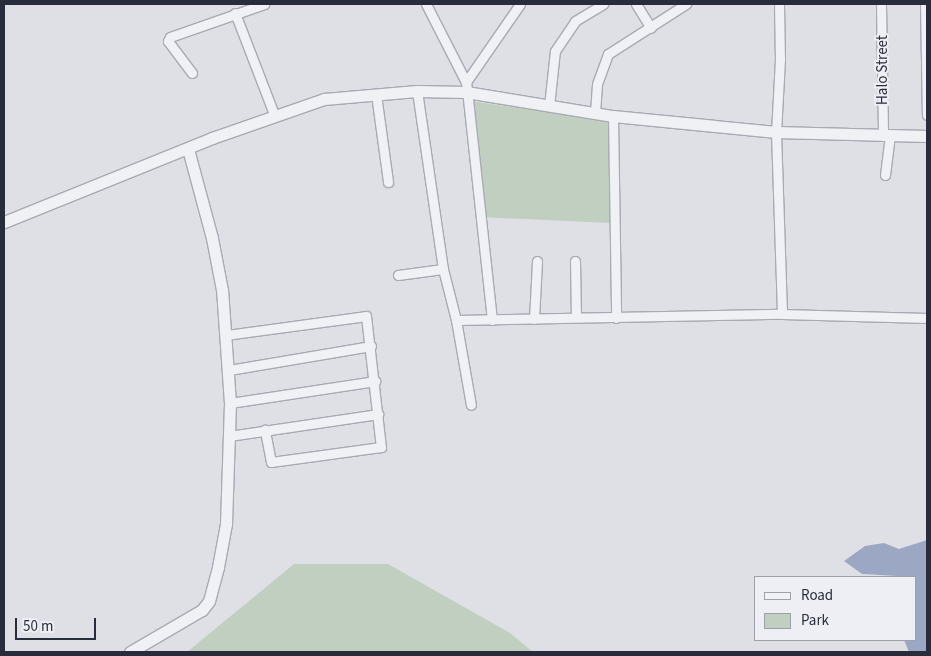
<!DOCTYPE html>
<style>
body{margin:0}
#map{position:relative;width:931px;height:656px;overflow:hidden;background:#dee0e6;font-family:"Source Sans 3",sans-serif}
div>[style]{position:absolute}
.green>*{inset:0;background:#c1cfc0}
.water>*{inset:0;background:#9ca8c3}
.roads{filter:drop-shadow(1px 0 #a8aab3) drop-shadow(-1px 0 #a8aab3) drop-shadow(0 1px #a8aab3) drop-shadow(0 -1px #a8aab3)}
.minor>*{height:9px;margin:-4.5px;padding:0 4.5px;transform-origin:4.5px;border-radius:4.5px;background:#f0f1f5}
.tertiary>*{height:11px;margin:-5.5px;padding:0 5.5px;transform-origin:5.5px;border-radius:5.5px;background:#f0f1f5}
span{translate:-50% -50%;white-space:nowrap;text-align:center;line-height:1.15;-webkit-text-stroke:4px #edeff4;paint-order:stroke}
.street-label{font-size:15px;color:#292c3b}
.frame{position:absolute;inset:0;border:5px solid #292c3b;pointer-events:none}
.legend{position:absolute;left:754px;top:576px;width:162px;height:65px;box-sizing:border-box;background:#edeff4;border:1px solid #9fa1aa;margin:0;padding:6px 9px;list-style:none;font-size:15px;color:#292c3b}
.legend li{display:flex;align-items:center;gap:10px;height:25px}
.legend b{width:25px;border:1px solid #9fa1aa}
.scale{position:absolute;left:15px;top:618px;width:81px;height:22px;box-sizing:border-box;border:2px solid #292c3b;border-top:0;padding-left:6px;font-size:15px;line-height:18px;white-space:nowrap;color:#292c3b;-webkit-text-stroke:4px #edeff4;paint-order:stroke}
</style>
<div id="map">
<div class="green">
<i style="clip-path:polygon(463px 100px,610px 121px,610px 223px,480px 217px)"></i>
<i style="clip-path:polygon(294px 564px,388px 564px,510px 633px,533px 652px,187px 652px)"></i>
</div>
<div class="water">
<i style="clip-path:polygon(927px 540px,927px 652px,909px 652px,904px 640px,915px 640px,915px 577px,862px 574px,844px 561px,865px 546px,884px 543px,899px 549px)"></i>
</div>
<div class="roads">
<div class="minor">
<i style="left:426px;top:4px;width:88px;rotate:62.9deg"></i>
<i style="left:636px;top:4px;width:28px;rotate:58deg"></i>
<i style="left:779px;top:4px;width:55px;rotate:89deg"></i>
<i style="left:780px;top:59px;width:73px;rotate:93.1deg"></i>
<i style="left:776px;top:132px;width:182px;rotate:88.1deg"></i>
<i style="left:881px;top:4px;width:132px;rotate:89.1deg"></i>
<i style="left:925px;top:4px;width:111px;rotate:89deg"></i>
<i style="left:235px;top:13px;width:108px;rotate:68.9deg"></i>
<i style="left:192px;top:73px;width:40px;rotate:-127deg"></i>
<i style="left:168px;top:41px;width:4px;rotate:-63deg"></i>
<i style="left:170px;top:37px;width:100px;rotate:-19.3deg"></i>
<i style="left:417px;top:91px;width:180px;rotate:81.7deg"></i>
<i style="left:443px;top:269px;width:53px;rotate:75.7deg"></i>
<i style="left:456px;top:320px;width:326px;rotate:-1.1deg"></i>
<i style="left:782px;top:314px;width:145px;rotate:1.6deg"></i>
<i style="left:376px;top:94px;width:89px;rotate:82.2deg"></i>
<i style="left:549px;top:106px;width:55px;rotate:-83.8deg"></i>
<i style="left:555px;top:51px;width:36px;rotate:-56deg"></i>
<i style="left:575px;top:21px;width:33px;rotate:-31deg"></i>
<i style="left:595px;top:113px;width:29px;rotate:-86deg"></i>
<i style="left:597px;top:84px;width:32px;rotate:-70deg"></i>
<i style="left:608px;top:54px;width:93px;rotate:-32.7deg"></i>
<i style="left:613px;top:116px;width:202px;rotate:89.1deg"></i>
<i style="left:885px;top:175px;width:40px;rotate:-82.9deg"></i>
<i style="left:575px;top:261px;width:56px;rotate:89deg"></i>
<i style="left:398px;top:275px;width:45px;rotate:-7.6deg"></i>
<i style="left:534px;top:319px;width:58px;rotate:-87deg"></i>
<i style="left:456px;top:320px;width:86px;rotate:80deg"></i>
<i style="left:492px;top:320px;width:239px;rotate:-96.2deg"></i>
<i style="left:466px;top:82px;width:95px;rotate:-55.3deg"></i>
<i style="left:226px;top:335px;width:141px;rotate:-7.7deg"></i>
<i style="left:366px;top:316px;width:132px;rotate:83.5deg"></i>
<i style="left:381px;top:447px;width:111px;rotate:172.2deg"></i>
<i style="left:271px;top:462px;width:33px;rotate:-101deg"></i>
<i style="left:229px;top:370px;width:144px;rotate:-9.6deg"></i>
<i style="left:230px;top:403px;width:147px;rotate:-8.6deg"></i>
<i style="left:229px;top:436px;width:151px;rotate:-8.4deg"></i>
</div>
<div class="tertiary">
<i style="left:4px;top:222px;width:224px;rotate:-22deg"></i>
<i style="left:212px;top:138px;width:119px;rotate:-19.2deg"></i>
<i style="left:324px;top:99px;width:93px;rotate:-4.9deg"></i>
<i style="left:417px;top:91px;width:49px;rotate:1.2deg"></i>
<i style="left:466px;top:92px;width:149px;rotate:9.3deg"></i>
<i style="left:613px;top:116px;width:164px;rotate:5.6deg"></i>
<i style="left:776px;top:132px;width:151px;rotate:1.5deg"></i>
<i style="left:130px;top:652px;width:83px;rotate:-30.3deg"></i>
<i style="left:202px;top:610px;width:11px;rotate:-52deg"></i>
<i style="left:209px;top:601px;width:35px;rotate:-75deg"></i>
<i style="left:218px;top:567px;width:44px;rotate:-79.5deg"></i>
<i style="left:226px;top:524px;width:121px;rotate:-88.1deg"></i>
<i style="left:230px;top:403px;width:113px;rotate:-94deg"></i>
<i style="left:222px;top:290px;width:53px;rotate:-100.9deg"></i>
<i style="left:212px;top:238px;width:92px;rotate:-105.1deg"></i>
</div>
</div>
<div class="street-label">
<span style="left:883px;top:70px;rotate:-90deg">Halo Street</span>
</div>
<div class="frame"></div>
<ul class="legend">
<li><b style="height:6px;background:#f0f1f5"></b>Road</li>
<li><b style="height:14px;background:#c1cfc0"></b>Park</li>
</ul>
<div class="scale">50 m</div>
</div>
